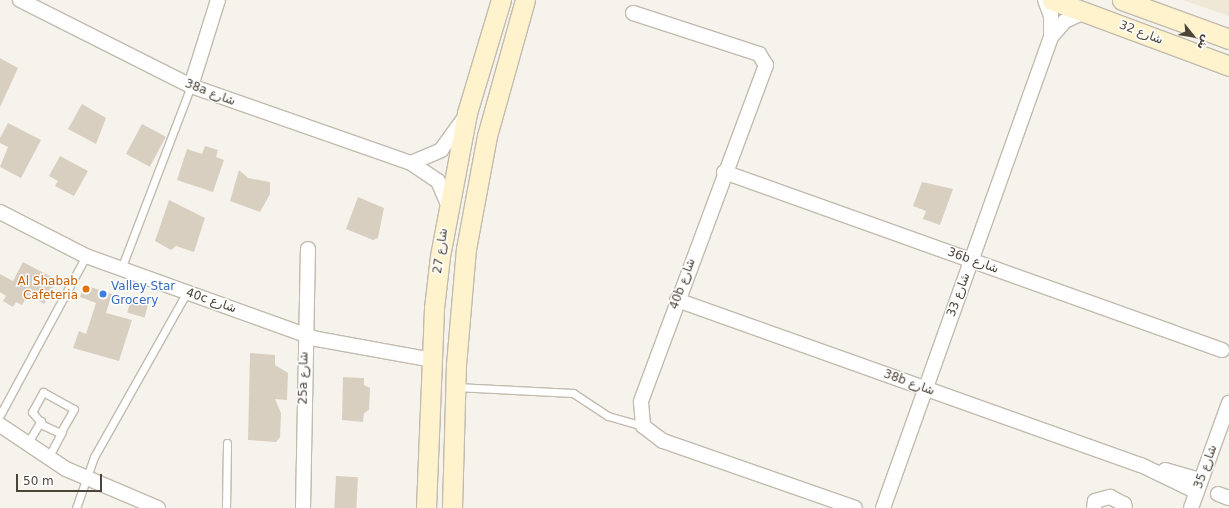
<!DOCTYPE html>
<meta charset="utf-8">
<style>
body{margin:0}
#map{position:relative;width:1229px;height:508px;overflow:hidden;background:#f6f3ec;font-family:"DejaVu Sans","Noto Naskh Arabic",sans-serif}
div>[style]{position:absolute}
.education>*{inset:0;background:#efe8d6}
.building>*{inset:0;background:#d8cfc1;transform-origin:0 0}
.roads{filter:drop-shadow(1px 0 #c2bbae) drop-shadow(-1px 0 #c2bbae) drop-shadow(0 1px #c2bbae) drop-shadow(0 -1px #c2bbae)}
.lane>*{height:7px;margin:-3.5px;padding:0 3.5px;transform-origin:3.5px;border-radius:3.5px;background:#fff}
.street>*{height:14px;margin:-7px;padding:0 7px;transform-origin:7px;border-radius:7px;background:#fff}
.secondary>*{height:19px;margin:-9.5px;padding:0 9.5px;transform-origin:9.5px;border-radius:9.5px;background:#fff3cd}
.dots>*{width:11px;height:11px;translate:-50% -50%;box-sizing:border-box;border:2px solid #fff;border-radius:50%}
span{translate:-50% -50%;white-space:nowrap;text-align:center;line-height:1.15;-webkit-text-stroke:3px #fff;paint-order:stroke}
.street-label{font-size:12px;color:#4b4439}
.food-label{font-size:12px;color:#c56008}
.right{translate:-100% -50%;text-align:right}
.shop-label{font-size:12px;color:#366cbe}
.left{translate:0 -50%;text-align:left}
.north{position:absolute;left:1173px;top:16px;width:40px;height:40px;-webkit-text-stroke:3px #fff;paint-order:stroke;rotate:120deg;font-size:11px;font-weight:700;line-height:16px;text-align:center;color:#4b4439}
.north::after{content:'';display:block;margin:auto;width:14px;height:18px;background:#4b4439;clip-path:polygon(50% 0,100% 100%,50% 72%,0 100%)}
.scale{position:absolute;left:16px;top:474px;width:86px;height:18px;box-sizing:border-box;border:2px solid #4b4439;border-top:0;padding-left:5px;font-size:12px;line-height:14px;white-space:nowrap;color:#4b4439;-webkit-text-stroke:3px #fff;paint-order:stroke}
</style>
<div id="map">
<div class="education">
<i style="clip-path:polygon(1183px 0,1229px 0,1229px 16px)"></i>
</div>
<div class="building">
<i style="clip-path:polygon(0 58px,18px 68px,0 107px)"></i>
<i style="clip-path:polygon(82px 104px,106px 118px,96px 144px,68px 129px)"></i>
<i style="clip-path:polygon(8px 123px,41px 140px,21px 178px,0 167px,8px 147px,0 143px,0 138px)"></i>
<i style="left:142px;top:124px;width:27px;height:34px;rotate:28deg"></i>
<i style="clip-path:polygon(205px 146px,218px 150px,216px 157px,224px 160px,213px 192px,177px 180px,187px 149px,202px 154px)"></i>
<i style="clip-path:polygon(60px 156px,88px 171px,74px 196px,55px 186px,58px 181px,49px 176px)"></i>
<i style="clip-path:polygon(239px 170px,248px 178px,270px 182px,270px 194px,260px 212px,230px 201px)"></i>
<i style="clip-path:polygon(922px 182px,953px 189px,940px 225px,923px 219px,926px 211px,913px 206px)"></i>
<i style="clip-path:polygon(358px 197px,384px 208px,378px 238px,373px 240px,346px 229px)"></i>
<i style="clip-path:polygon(169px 200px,205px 218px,194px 252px,176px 246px,171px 250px,155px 241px)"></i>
<i style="clip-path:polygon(23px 262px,57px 280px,44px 304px,28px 295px,22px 305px,16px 302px,13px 307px,3px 301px,6px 296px,0 292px,0 274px,13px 281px)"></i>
<i style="clip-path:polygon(84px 285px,112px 294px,106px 313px,132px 320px,119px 361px,73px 348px,79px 331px,86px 334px,96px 303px,80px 297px)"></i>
<i style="left:131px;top:299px;width:18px;height:14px;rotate:16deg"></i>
<i style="clip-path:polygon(250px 353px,275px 355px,275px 365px,288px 373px,287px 400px,275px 399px,281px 413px,280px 437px,276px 442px,248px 440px)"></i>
<i style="clip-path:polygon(343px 377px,364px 378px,364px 385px,370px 388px,369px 410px,364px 413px,363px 422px,342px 420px)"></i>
<i style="left:336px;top:476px;width:22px;height:32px;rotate:3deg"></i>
</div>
<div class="roads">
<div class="lane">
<i style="left:121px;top:269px;width:196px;rotate:-69.1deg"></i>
<i style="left:456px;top:387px;width:117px;rotate:2.9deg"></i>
<i style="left:573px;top:393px;width:42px;rotate:33.3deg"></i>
<i style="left:608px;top:416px;width:36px;rotate:16deg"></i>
<i style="left:43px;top:392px;width:35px;rotate:29deg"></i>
<i style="left:74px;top:409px;width:28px;rotate:120deg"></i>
<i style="left:60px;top:433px;width:19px;rotate:-155deg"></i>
<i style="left:43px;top:425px;width:17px;rotate:-130deg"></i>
<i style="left:32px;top:412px;width:23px;rotate:-61deg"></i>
<i style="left:0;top:415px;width:181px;rotate:-61.6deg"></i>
<i style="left:27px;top:444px;width:27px;rotate:-59deg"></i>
<i style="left:48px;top:458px;width:30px;rotate:-62deg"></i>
<i style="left:76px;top:508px;width:54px;rotate:-70.6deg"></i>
<i style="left:94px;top:457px;width:189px;rotate:-60.6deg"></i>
<i style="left:226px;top:508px;width:65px;rotate:-89.1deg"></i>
</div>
<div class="street">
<i style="left:20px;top:0;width:191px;rotate:26.7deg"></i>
<i style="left:191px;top:86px;width:233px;rotate:19.3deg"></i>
<i style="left:411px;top:163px;width:32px;rotate:34deg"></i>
<i style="left:438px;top:181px;width:25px;rotate:67deg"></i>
<i style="left:1045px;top:0;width:17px;rotate:69deg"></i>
<i style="left:1051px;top:16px;width:21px;rotate:90deg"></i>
<i style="left:633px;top:13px;width:133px;rotate:18deg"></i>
<i style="left:759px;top:54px;width:13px;rotate:58deg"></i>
<i style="left:766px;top:65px;width:359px;rotate:110.4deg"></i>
<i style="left:641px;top:402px;width:24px;rotate:85deg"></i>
<i style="left:643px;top:426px;width:25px;rotate:37deg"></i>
<i style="left:663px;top:441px;width:203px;rotate:19.2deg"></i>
<i style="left:191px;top:86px;width:90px;rotate:-72.6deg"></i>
<i style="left:411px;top:163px;width:33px;rotate:-23deg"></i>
<i style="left:441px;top:150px;width:36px;rotate:-54deg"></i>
<i style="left:724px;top:172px;width:529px;rotate:19.67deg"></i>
<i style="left:0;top:212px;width:97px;rotate:27.1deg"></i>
<i style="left:86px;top:256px;width:245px;rotate:19.8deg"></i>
<i style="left:317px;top:339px;width:117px;rotate:10.3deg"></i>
<i style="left:677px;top:300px;width:492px;rotate:19.6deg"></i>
<i style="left:1141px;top:465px;width:62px;rotate:25.7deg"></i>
<i style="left:0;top:425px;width:79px;rotate:33.7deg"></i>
<i style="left:66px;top:469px;width:100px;rotate:23deg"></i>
<i style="left:1165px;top:470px;width:37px;rotate:16deg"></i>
<i style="left:1218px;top:494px;width:12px;rotate:20deg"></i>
<i style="left:303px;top:508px;width:259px;rotate:-88.9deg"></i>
<i style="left:883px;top:508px;width:500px;rotate:-70.37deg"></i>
<i style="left:1051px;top:37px;width:21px;rotate:-49deg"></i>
<i style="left:1065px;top:21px;width:21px;rotate:-25deg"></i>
<i style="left:1094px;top:508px;width:7px;rotate:-82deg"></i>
<i style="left:1095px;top:501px;width:16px;rotate:-15deg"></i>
<i style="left:1110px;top:497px;width:16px;rotate:27deg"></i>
<i style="left:1124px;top:504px;width:4px;rotate:76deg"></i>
<i style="left:1191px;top:508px;width:112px;rotate:-70.1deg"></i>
</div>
<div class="secondary">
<i style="left:1052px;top:0;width:189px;rotate:20.4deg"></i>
<i style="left:1122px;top:0;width:114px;rotate:20deg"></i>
<i style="left:426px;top:508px;width:200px;rotate:-87.7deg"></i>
<i style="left:434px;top:308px;width:52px;rotate:-83.4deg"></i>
<i style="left:440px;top:256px;width:146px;rotate:-79.3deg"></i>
<i style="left:467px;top:113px;width:118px;rotate:-73.3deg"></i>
<i style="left:452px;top:508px;width:143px;rotate:-88.4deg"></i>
<i style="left:456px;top:365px;width:116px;rotate:-85.1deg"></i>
<i style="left:466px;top:249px;width:115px;rotate:-79.5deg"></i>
<i style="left:487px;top:136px;width:141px;rotate:-74.4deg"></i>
</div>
</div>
<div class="dots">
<i style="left:86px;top:289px;background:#e8710a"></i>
<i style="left:103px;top:294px;background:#3f7fe0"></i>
</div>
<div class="street-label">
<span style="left:1141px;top:33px;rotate:21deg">شارع 32</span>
<span style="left:210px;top:93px;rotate:21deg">38a شارع</span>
<span style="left:441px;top:251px;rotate:-82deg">شارع 27</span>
<span style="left:973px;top:261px;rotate:20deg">36b شارع</span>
<span style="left:683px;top:284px;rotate:-70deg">40b شارع</span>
<span style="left:959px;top:295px;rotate:-70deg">شارع 33</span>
<span style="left:211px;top:301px;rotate:19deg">40c شارع</span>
<span style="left:304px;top:378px;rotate:-89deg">25a شارع</span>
<span style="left:909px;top:383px;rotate:20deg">38b شارع</span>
<span style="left:1206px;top:467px;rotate:-70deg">شارع 35</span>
</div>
<div class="food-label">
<span class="right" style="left:78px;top:289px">Al Shabab<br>Cafeteria</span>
</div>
<div class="shop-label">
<span class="left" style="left:111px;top:294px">Valley Star<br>Grocery</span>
</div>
<div class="north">ش</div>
<div class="scale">50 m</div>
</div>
